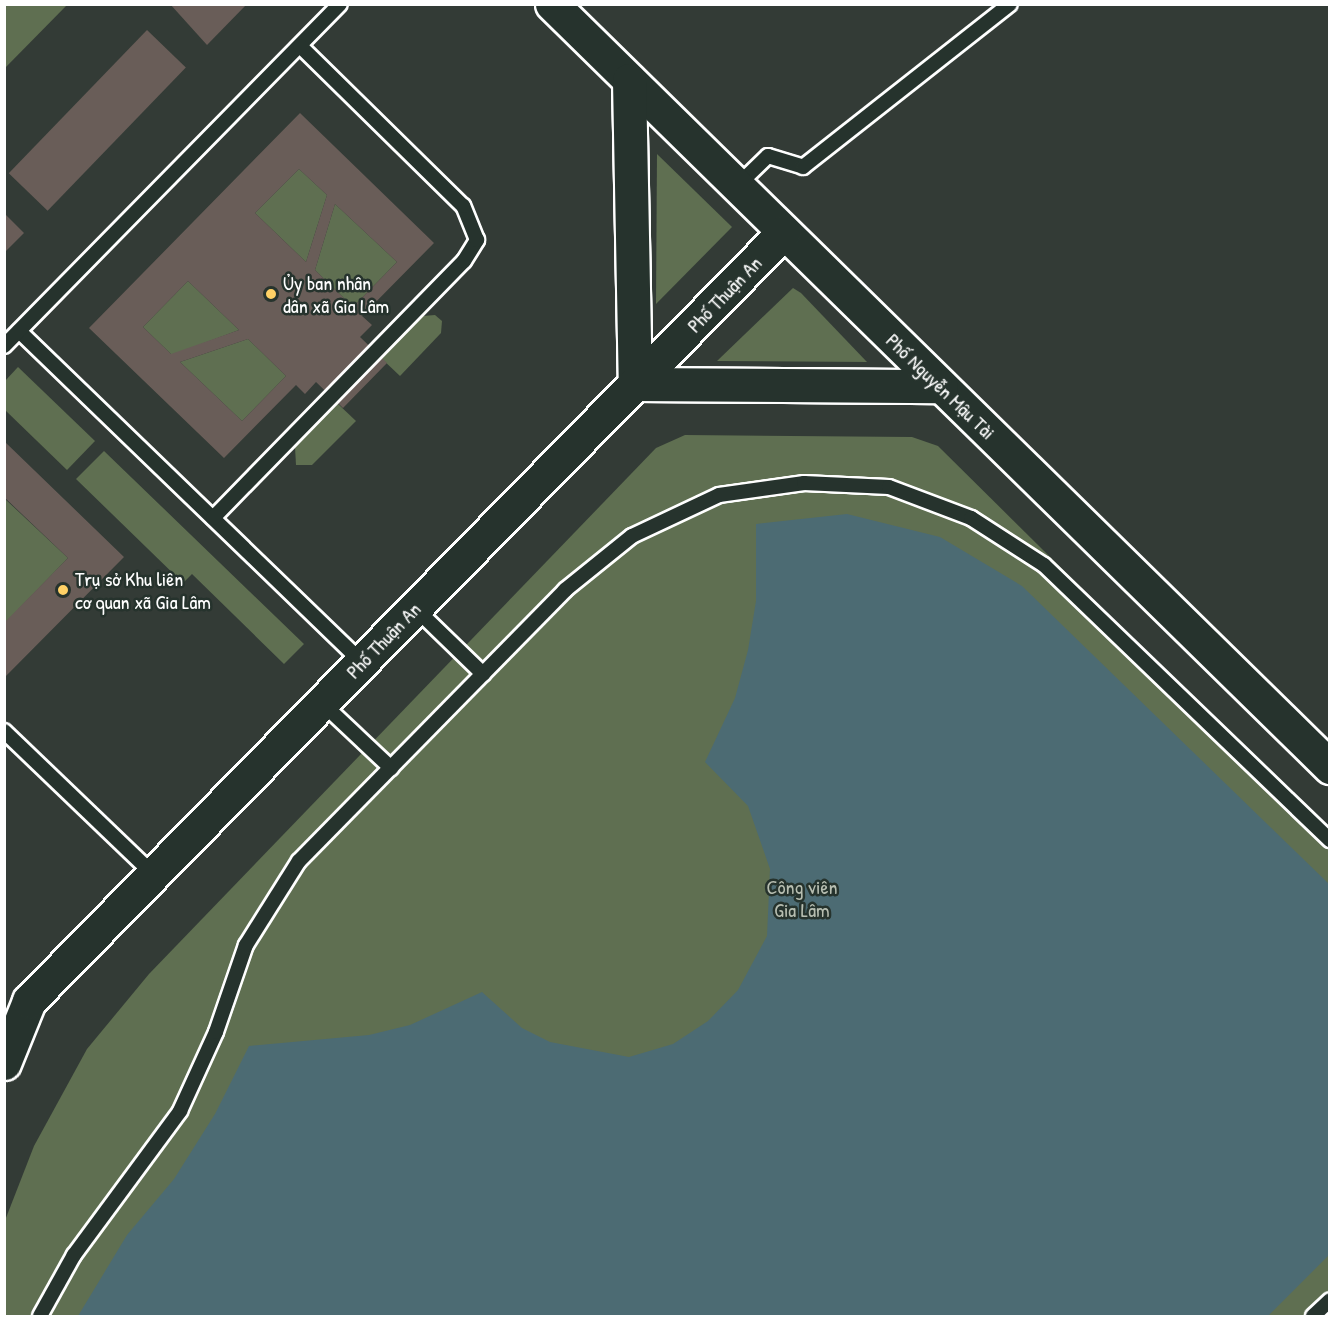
<!DOCTYPE html>
<meta charset="utf-8">
<style>
body{margin:0}
#map{position:relative;width:1334px;height:1321px;overflow:hidden;background:#333b36;font-family:"Patrick Hand",sans-serif}
div>[style]{position:absolute}
.green>*{inset:0;background:#5f6f51}
.water>*{inset:0;background:#4c6b73}
.building>*{inset:0;background:#695d58;transform-origin:0 0}
.roads{filter:drop-shadow(2px 0 #fff) drop-shadow(-2px 0 #fff) drop-shadow(0 2px #fff) drop-shadow(0 -2px #fff)}
.lane>*{height:14px;margin:-7px;padding:0 7px;transform-origin:7px;border-radius:7px;background:#26332d}
.secondary>*{height:33px;margin:-16.5px;padding:0 16.5px;transform-origin:16.5px;border-radius:16.5px;background:#26332d}
.dots>*{width:16px;height:16px;translate:-50% -50%;box-sizing:border-box;border:3px solid #26332d;border-radius:50%}
span{translate:-50% -50%;white-space:nowrap;text-align:center;line-height:1.15;-webkit-text-stroke:5px #26332d;paint-order:stroke}
.poi-label{font-size:20px;color:#fff}
.left{translate:0 -50%;text-align:left}
.street-label{font-size:20px;color:#fff}
.park-label{font-size:20px;color:#b7beb1}
.frame{position:absolute;inset:0;border:6px solid #fff;pointer-events:none}
</style>
<div id="map">
<div class="green">
<i style="clip-path:polygon(5px 4px,67px 5px,5px 68px,4px 5px)"></i>
<i style="clip-path:polygon(657px 154px,732px 227px,656px 304px)"></i>
<i style="clip-path:polygon(299px 169px,327px 195px,306px 262px,255px 213px)"></i>
<i style="clip-path:polygon(335px 204px,397px 262px,353px 307px,315px 270px)"></i>
<i style="clip-path:polygon(188px 281px,239px 330px,172px 355px,143px 327px)"></i>
<i style="clip-path:polygon(793px 288px,801px 293px,867px 362px,717px 361px)"></i>
<i style="clip-path:polygon(435px 315px,442px 321px,441px 333px,400px 376px,381px 358px,423px 316px)"></i>
<i style="clip-path:polygon(248px 339px,286px 376px,242px 421px,180px 362px)"></i>
<i style="clip-path:polygon(18px 367px,95px 441px,67px 470px,5px 410px,5px 381px)"></i>
<i style="clip-path:polygon(337px 403px,356px 421px,312px 465px,296px 465px,295px 447px)"></i>
<i style="clip-path:polygon(685px 435px,912px 437px,938px 446px,1329px 833px,1329px 1316px,5px 1316px,4px 1223px,34px 1146px,87px 1049px,149px 974px,656px 448px)"></i>
<i style="clip-path:polygon(104px 451px,304px 644px,284px 664px,192px 574px,183px 583px,76px 479px)"></i>
<i style="clip-path:polygon(4px 498px,68px 558px,5px 623px,4px 623px)"></i>
</div>
<div class="water">
<i style="clip-path:polygon(847px 514px,940px 537px,1022px 586px,1329px 884px,1329px 1255px,1268px 1316px,78px 1316px,127px 1235px,174px 1179px,215px 1114px,249px 1046px,369px 1035px,410px 1025px,482px 992px,522px 1028px,550px 1042px,629px 1057px,673px 1044px,708px 1021px,738px 990px,767px 936px,770px 869px,748px 806px,705px 762px,735px 698px,748px 650px,756px 601px,756px 524px)"></i>
</div>
<div class="building">
<i style="clip-path:polygon(170px 4px,247px 4px,207px 45px)"></i>
<i style="left:147px;top:30px;width:54px;height:199px;rotate:44deg"></i>
<i style="clip-path:polygon(evenodd,300px 113px,434px 243px,362px 316px,372px 325px,360px 337px,387px 363px,343px 408px,316px 382px,305px 394px,296px 385px,224px 458px,89px 328px,300px 113px,299px 169px,327px 195px,306px 262px,255px 213px,299px 169px,300px 113px,335px 204px,397px 262px,353px 307px,315px 270px,335px 204px,300px 113px,188px 281px,239px 330px,171px 354px,143px 327px,188px 281px,300px 113px,248px 339px,286px 376px,242px 421px,180px 362px,248px 339px)"></i>
<i style="clip-path:polygon(4px 213px,24px 233px,4px 253px)"></i>
<i style="clip-path:polygon(4px 441px,124px 557px,4px 678px,4px 623px,68px 558px,4px 497px)"></i>
</div>
<div class="roads">
<div class="lane">
<i style="left:737px;top:186px;width:43px;rotate:-44.1deg"></i>
<i style="left:768px;top:156px;width:37px;rotate:17deg"></i>
<i style="left:803px;top:167px;width:263px;rotate:-38.2deg"></i>
<i style="left:19px;top:331px;width:477px;rotate:44deg"></i>
<i style="left:4px;top:346px;width:479px;rotate:-45.5deg"></i>
<i style="left:213px;top:518px;width:359px;rotate:-45.7deg"></i>
<i style="left:464px;top:261px;width:25px;rotate:-58deg"></i>
<i style="left:477px;top:240px;width:37px;rotate:-112deg"></i>
<i style="left:463px;top:206px;width:228px;rotate:-135.5deg"></i>
<i style="left:415px;top:608px;width:95px;rotate:44.1deg"></i>
<i style="left:322px;top:703px;width:95px;rotate:43.3deg"></i>
<i style="left:4px;top:731px;width:207px;rotate:43.8deg"></i>
<i style="left:40px;top:1316px;width:70px;rotate:-60.9deg"></i>
<i style="left:74px;top:1255px;width:179px;rotate:-53.6deg"></i>
<i style="left:180px;top:1111px;width:87px;rotate:-65.5deg"></i>
<i style="left:216px;top:1032px;width:92px;rotate:-71deg"></i>
<i style="left:246px;top:945px;width:99px;rotate:-57.8deg"></i>
<i style="left:299px;top:861px;width:380px;rotate:-45.5deg"></i>
<i style="left:565px;top:590px;width:86px;rotate:-38.9deg"></i>
<i style="left:632px;top:536px;width:96px;rotate:-25.2deg"></i>
<i style="left:719px;top:495px;width:86px;rotate:-8deg"></i>
<i style="left:804px;top:483px;width:85px;rotate:2.7deg"></i>
<i style="left:889px;top:487px;width:88px;rotate:20.7deg"></i>
<i style="left:971px;top:518px;width:87px;rotate:32.8deg"></i>
<i style="left:1044px;top:565px;width:397px;rotate:43.9deg"></i>
<i style="left:1313px;top:1316px;width:23px;rotate:-43deg"></i>
</div>
<div class="secondary">
<i style="left:552px;top:4px;width:1090px;rotate:44.44deg"></i>
<i style="left:629px;top:80px;width:304px;rotate:88.9deg"></i>
<i style="left:635px;top:384px;width:306px;rotate:0.4deg"></i>
<i style="left:4px;top:1063px;width:67px;rotate:-68deg"></i>
<i style="left:29px;top:1001px;width:1078px;rotate:-45.53deg"></i>
</div>
</div>
<div class="dots">
<i style="left:271px;top:294px;background:#ffd166"></i>
<i style="left:63px;top:590px;background:#ffd166"></i>
</div>
<div class="poi-label">
<span class="left" style="left:283px;top:294px">Ủy ban nhân<br>dân xã Gia Lâm</span>
<span class="left" style="left:75px;top:590px">Trụ sở Khu liên<br>cơ quan xã Gia Lâm</span>
</div>
<div class="street-label">
<span style="left:724px;top:294px;rotate:-46deg">Phố Thuận An</span>
<span style="left:941px;top:386px;rotate:44deg">Phố Nguyễn Mậu Tài</span>
<span style="left:383px;top:640px;rotate:-46deg">Phố Thuận An</span>
</div>
<div class="park-label">
<span style="left:802px;top:898px">Công viên<br>Gia Lâm</span>
</div>
<div class="frame"></div>
</div>
